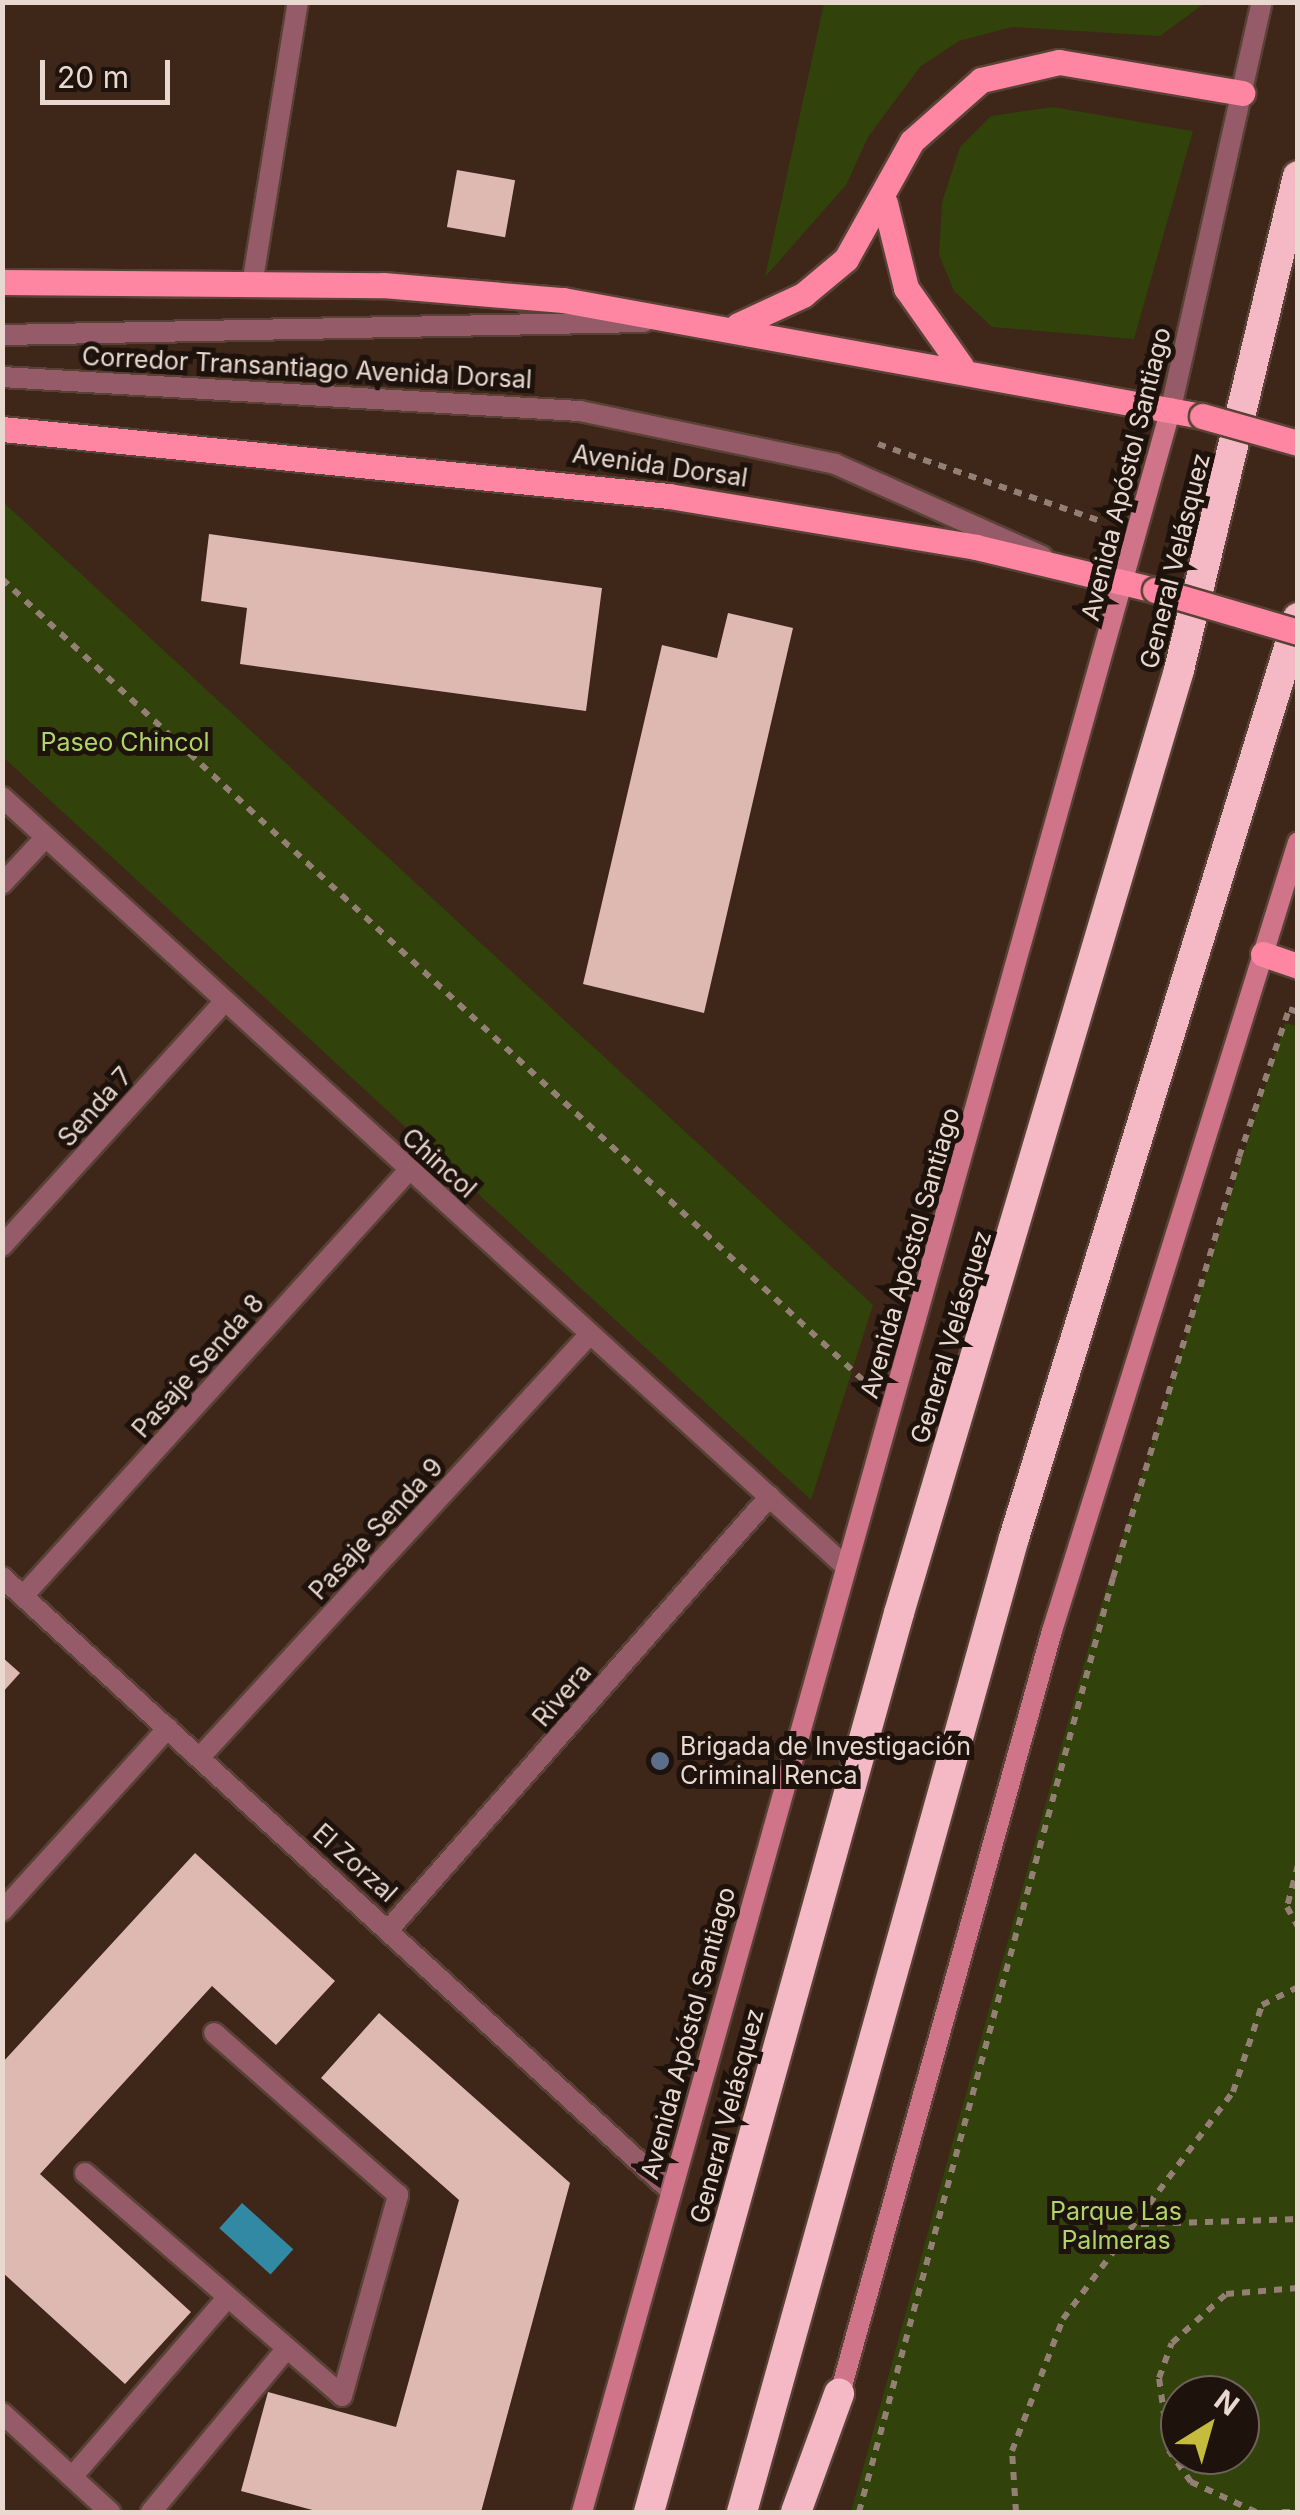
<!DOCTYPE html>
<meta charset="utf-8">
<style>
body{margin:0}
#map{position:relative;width:1300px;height:2515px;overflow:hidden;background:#3e2618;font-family:Inter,sans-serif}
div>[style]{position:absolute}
.green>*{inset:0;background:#31420a}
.water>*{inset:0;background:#3189a3;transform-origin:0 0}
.building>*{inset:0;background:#ddb9b1;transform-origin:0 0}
.path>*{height:6px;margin-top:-3px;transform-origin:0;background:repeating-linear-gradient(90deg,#937f73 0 8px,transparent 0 16px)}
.roads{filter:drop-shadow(2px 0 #594235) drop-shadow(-2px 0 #594235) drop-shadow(0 2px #594235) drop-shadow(0 -2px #594235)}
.service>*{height:20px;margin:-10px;padding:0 10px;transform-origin:10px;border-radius:10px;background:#965b68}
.minor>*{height:20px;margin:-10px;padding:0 10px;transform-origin:10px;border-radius:10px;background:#965b68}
.tertiary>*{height:20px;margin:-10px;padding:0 10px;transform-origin:10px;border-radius:10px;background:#965b68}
.secondary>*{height:20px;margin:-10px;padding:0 10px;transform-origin:10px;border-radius:10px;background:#d07489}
.primary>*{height:25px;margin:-12.5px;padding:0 12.5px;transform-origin:12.5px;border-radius:12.5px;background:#fe86a3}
.motorway>*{height:30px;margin:-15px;padding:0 15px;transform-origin:15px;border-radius:15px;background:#f4b9c4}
.bridges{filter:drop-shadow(2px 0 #594235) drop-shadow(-2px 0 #594235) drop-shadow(0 2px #594235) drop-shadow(0 -2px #594235)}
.primary-bridge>*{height:25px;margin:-12.5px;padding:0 12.5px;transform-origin:12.5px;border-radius:12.5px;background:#fe86a3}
.dots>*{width:28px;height:28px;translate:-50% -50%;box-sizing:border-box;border:5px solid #1d120c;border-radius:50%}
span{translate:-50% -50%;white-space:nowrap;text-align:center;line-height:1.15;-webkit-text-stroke:10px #1d120c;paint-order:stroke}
.street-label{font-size:25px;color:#e8d8cf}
.park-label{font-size:25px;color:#afd467}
.poi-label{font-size:25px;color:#e8d8cf}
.left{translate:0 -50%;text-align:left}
.frame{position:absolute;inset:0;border:5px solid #e8d8cf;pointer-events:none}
.north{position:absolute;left:1160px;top:2375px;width:100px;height:100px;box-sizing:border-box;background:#1d120c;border:2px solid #6e615a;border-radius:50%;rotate:37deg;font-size:28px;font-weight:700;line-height:40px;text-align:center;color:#e8d8cf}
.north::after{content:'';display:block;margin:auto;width:35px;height:45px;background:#c5bc3d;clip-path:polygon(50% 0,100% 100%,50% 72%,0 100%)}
.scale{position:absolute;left:40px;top:60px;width:130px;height:45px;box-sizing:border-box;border:5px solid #e8d8cf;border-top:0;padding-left:12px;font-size:30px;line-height:35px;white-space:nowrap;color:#e8d8cf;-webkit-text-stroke:8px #1d120c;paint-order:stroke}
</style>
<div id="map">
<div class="green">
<i style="clip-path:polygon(824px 3px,824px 2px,1205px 3px,1160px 36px,1012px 27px,959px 41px,920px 67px,868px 137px,846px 185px,765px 277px)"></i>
<i style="clip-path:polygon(1053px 107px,1193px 131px,1134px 339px,992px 327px,954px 291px,939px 255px,942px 202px,960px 147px,991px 116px)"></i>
<i style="clip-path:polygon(2px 501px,873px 1305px,811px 1500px,3px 757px)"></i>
<i style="clip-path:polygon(evenodd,1285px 1023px,1298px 1026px,1297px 2512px,851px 2512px,1093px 1631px,1285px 1023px,1180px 2395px,1240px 2395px,1240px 2455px,1180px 2455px,1180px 2395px)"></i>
</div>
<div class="water">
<i style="left:242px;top:2203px;width:69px;height:34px;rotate:42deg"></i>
</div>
<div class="building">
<i style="left:457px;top:170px;width:59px;height:58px;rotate:10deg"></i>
<i style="clip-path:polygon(209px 534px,602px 588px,586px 711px,240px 664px,247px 608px,201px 601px)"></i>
<i style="clip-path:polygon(728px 613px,793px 628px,704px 1013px,583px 984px,662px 645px,717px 658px)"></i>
<i style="clip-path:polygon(2px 1657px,20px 1673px,2px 1693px)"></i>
<i style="clip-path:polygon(195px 1853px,335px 1981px,276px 2045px,212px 1986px,40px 2174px,191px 2312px,125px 2384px,2px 2272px,2px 2063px)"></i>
<i style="clip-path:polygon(379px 2013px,570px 2183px,481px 2512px,320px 2512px,241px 2491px,268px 2392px,396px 2427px,459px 2200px,321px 2078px)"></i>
</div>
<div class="path">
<i style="left:878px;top:444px;width:238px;rotate:19.1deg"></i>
<i style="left:2px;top:579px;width:1179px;rotate:42.94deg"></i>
<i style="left:1298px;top:1725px;width:47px;rotate:90deg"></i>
<i style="left:1298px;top:1865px;width:43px;rotate:104.7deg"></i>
<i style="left:1287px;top:1907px;width:23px;rotate:61deg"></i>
<i style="left:1141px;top:2224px;width:157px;rotate:-1.8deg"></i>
<i style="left:859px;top:2512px;width:968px;rotate:-74.79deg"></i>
<i style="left:1113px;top:1578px;width:439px;rotate:-73.3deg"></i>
<i style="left:1239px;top:1157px;width:156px;rotate:-71.3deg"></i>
<i style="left:1289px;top:1009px;width:9px;rotate:18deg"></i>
<i style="left:1016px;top:2512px;width:61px;rotate:-93.8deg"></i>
<i style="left:1012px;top:2451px;width:142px;rotate:-68.9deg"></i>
<i style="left:1063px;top:2319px;width:284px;rotate:-53.2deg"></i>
<i style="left:1233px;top:2092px;width:92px;rotate:-71.6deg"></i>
<i style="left:1262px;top:2005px;width:40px;rotate:-26.6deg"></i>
<i style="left:1256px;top:2512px;width:72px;rotate:-155.2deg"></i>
<i style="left:1191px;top:2482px;width:39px;rotate:-125deg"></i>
<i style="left:1169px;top:2450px;width:73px;rotate:-97.9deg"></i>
<i style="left:1159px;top:2378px;width:37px;rotate:-70deg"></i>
<i style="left:1172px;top:2343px;width:73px;rotate:-42.2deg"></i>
<i style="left:1226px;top:2294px;width:72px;rotate:-4.8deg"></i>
<i style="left:1282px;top:2512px;width:16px"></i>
</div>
<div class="roads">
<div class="service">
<i style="left:2px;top:335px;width:642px;rotate:-1.16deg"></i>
<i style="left:2px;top:377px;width:579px;rotate:3.37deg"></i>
<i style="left:580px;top:411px;width:260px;rotate:11.7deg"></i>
<i style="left:835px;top:464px;width:227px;rotate:24deg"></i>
<i style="left:85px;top:2173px;width:340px;rotate:40.9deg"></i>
<i style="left:342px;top:2396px;width:209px;rotate:-74.4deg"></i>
<i style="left:398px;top:2195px;width:245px;rotate:-138.6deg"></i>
<i style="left:72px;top:2477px;width:238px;rotate:-49.1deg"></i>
<i style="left:151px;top:2512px;width:213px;rotate:-50.3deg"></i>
</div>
<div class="minor">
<i style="left:252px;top:285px;width:287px;rotate:-80.8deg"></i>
<i style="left:2px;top:797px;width:1140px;rotate:42.37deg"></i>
<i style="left:2px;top:884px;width:64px;rotate:-46.9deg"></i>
<i style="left:2px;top:1246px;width:331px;rotate:-47.7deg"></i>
<i style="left:2px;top:1577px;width:908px;rotate:42.55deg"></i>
<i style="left:23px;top:1596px;width:575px;rotate:-47.82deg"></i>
<i style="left:200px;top:1757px;width:575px;rotate:-47.32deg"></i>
<i style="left:2px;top:1911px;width:247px;rotate:-47.8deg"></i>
<i style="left:390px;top:1928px;width:575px;rotate:-48.66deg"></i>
</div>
<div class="tertiary">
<i style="left:1171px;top:408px;width:416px;rotate:-77.4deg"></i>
<i style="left:2px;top:2413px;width:147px;rotate:42.5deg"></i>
</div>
<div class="secondary">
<i style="left:837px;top:2404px;width:802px;rotate:-74.46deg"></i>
<i style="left:1052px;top:1631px;width:826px;rotate:-72.68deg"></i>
<i style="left:582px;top:2512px;width:2185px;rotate:-74.36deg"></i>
</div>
<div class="primary">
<i style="left:885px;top:203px;width:88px;rotate:76.1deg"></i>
<i style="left:906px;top:288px;width:95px;rotate:54.8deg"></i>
<i style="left:2px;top:282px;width:381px;rotate:0.5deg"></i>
<i style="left:383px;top:285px;width:181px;rotate:4.8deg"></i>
<i style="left:563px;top:300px;width:649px;rotate:10.29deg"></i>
<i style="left:738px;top:325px;width:72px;rotate:-24.8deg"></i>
<i style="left:803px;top:295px;width:56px;rotate:-39.9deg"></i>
<i style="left:846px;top:259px;width:135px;rotate:-60.8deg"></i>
<i style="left:912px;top:141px;width:92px;rotate:-41.5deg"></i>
<i style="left:981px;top:80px;width:80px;rotate:-13deg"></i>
<i style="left:1059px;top:62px;width:186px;rotate:9.6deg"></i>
<i style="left:2px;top:429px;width:670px;rotate:5.74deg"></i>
<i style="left:669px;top:496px;width:311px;rotate:9.4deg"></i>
<i style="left:976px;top:547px;width:184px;rotate:13.5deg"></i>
<i style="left:1263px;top:954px;width:37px;rotate:19deg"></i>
</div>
<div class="motorway">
<i style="left:649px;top:2512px;width:933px;rotate:-74.46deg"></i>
<i style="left:899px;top:1613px;width:984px;rotate:-73.46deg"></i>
<i style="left:1179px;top:670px;width:508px;rotate:-76.46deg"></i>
<i style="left:742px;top:2512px;width:1011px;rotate:-74.4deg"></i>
<i style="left:1014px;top:1538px;width:963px;rotate:-72.84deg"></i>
<i style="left:796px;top:2512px;width:126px;rotate:-70deg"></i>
</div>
</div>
<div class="bridges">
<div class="primary-bridge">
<i style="left:1202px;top:416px;width:100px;rotate:15.7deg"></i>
<i style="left:1155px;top:590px;width:149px;rotate:16.4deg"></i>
</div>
</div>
<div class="dots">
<i style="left:660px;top:1761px;background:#5c6f8a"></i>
</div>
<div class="street-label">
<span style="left:307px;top:368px;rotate:3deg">Corredor Transantiago Avenida Dorsal</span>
<span style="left:660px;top:466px;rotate:8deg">Avenida Dorsal</span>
<span style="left:1126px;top:474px;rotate:-76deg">Avenida Apóstol Santiago</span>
<span style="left:1175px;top:561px;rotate:-76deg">General Velásquez</span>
<span style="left:95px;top:1107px;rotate:-48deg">Senda 7</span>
<span style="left:439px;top:1163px;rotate:42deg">Chincol</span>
<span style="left:910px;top:1253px;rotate:-74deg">Avenida Apóstol Santiago</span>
<span style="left:951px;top:1337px;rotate:-73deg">General Velásquez</span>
<span style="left:198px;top:1366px;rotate:-48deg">Pasaje Senda 8</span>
<span style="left:376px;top:1529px;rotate:-47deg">Pasaje Senda 9</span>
<span style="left:562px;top:1695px;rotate:-49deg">Rivera</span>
<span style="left:355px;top:1863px;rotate:42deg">El Zorzal</span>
<span style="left:688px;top:2033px;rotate:-75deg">Avenida Apóstol Santiago</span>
<span style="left:727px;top:2116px;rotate:-75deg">General Velásquez</span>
</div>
<div class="park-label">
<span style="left:125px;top:742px">Paseo Chincol</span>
<span style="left:1116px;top:2226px">Parque Las<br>Palmeras</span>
</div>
<div class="poi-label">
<span class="left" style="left:680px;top:1761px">Brigada de Investigación<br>Criminal Renca</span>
</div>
<div class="frame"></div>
<div class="north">N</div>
<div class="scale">20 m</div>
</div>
